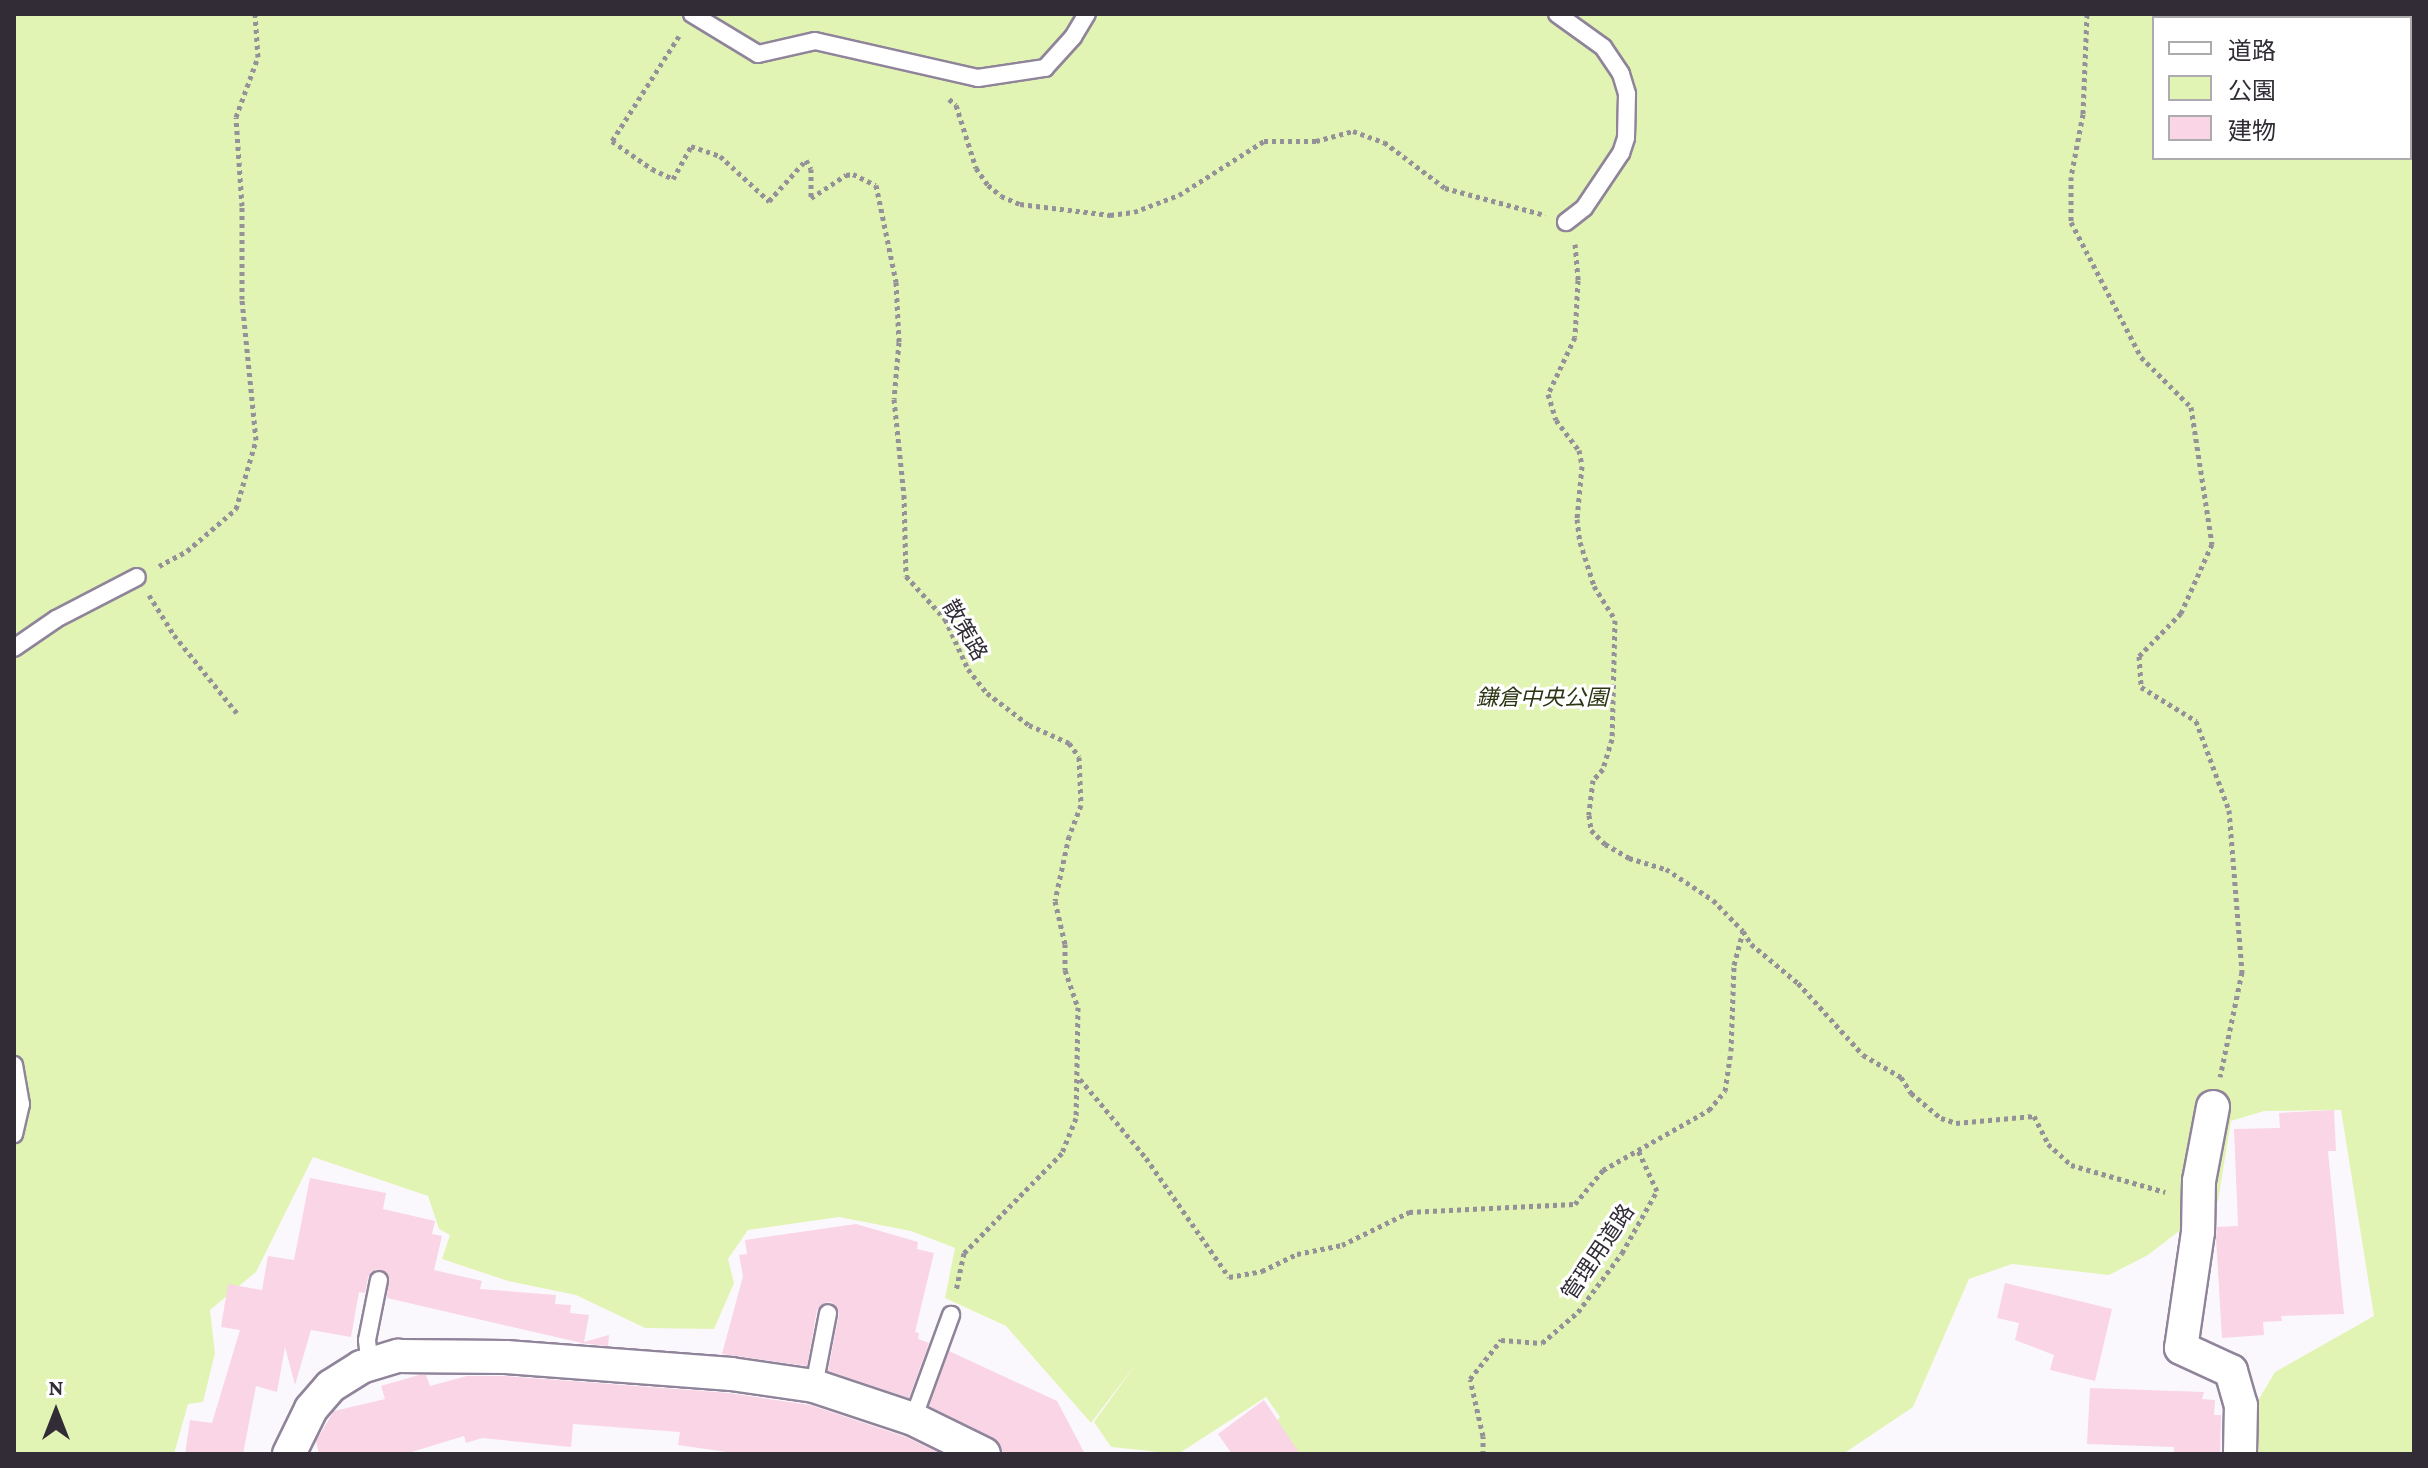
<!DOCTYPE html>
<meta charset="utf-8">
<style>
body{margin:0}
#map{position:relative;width:2428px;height:1468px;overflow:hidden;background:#fbf8fd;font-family:"Crimson Pro","Noto Sans JP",serif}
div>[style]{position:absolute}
.green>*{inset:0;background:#e2f4b4}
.building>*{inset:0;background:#f9d5e5}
.path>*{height:5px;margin-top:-2.5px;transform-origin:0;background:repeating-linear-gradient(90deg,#959198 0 4px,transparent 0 8px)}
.roads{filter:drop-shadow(2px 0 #90849a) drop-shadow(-2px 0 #90849a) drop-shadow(0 2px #90849a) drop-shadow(0 -2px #90849a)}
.lane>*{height:16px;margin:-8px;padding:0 8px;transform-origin:8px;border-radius:8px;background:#fff}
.street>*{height:32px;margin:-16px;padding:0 16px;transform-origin:16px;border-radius:16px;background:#fff}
span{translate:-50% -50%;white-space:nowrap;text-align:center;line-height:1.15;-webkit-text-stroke:6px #fff;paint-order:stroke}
.street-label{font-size:22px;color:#312c35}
.park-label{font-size:22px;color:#2d3612;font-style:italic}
.frame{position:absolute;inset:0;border:16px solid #312c35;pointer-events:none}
.legend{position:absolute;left:2152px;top:16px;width:260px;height:144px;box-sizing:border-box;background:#fff;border:2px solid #adabae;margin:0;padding:10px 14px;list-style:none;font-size:24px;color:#312c35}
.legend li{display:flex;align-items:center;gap:16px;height:40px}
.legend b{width:40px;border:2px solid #adabae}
.north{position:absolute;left:16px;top:1372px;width:80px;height:80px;-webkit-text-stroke:6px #fff;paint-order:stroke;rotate:0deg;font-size:22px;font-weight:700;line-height:32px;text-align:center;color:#312c35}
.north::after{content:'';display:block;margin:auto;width:28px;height:36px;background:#312c35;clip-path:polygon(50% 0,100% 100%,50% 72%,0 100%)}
</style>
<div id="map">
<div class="green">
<i style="clip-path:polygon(evenodd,14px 14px,2414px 14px,2414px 1454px,2251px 1454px,2252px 1411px,2275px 1372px,2374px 1316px,2341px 1110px,2264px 1111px,2231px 1121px,2218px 1201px,2148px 1255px,2109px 1275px,2012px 1264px,1969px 1279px,1913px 1407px,1843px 1454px,1278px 1454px,1274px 1424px,1280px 1417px,1266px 1397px,1178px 1454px,1111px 1447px,1094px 1422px,1139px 1360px,1091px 1423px,1006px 1326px,945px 1298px,955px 1248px,911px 1231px,839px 1217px,748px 1230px,728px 1259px,734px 1283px,714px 1329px,645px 1328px,576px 1295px,508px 1281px,442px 1259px,450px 1235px,439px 1229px,428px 1196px,313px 1157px,256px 1272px,210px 1310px,215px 1353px,203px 1402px,188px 1404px,174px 1454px,14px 1454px,14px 14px,2154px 18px,2410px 18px,2410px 158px,2154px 158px,2154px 18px)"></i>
</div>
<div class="building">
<i style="clip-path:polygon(2334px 1110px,2336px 1151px,2328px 1151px,2344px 1314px,2281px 1316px,2282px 1321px,2263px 1322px,2264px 1335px,2222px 1338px,2216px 1238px,2217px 1227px,2238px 1226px,2234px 1129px,2280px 1128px,2279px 1113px)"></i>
<i style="clip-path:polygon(310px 1178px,386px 1193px,383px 1209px,435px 1221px,432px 1234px,442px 1236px,434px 1270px,482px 1281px,480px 1289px,556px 1295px,555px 1304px,571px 1305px,570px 1313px,589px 1315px,584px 1342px,609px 1335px,608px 1346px,579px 1343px,582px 1343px,387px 1298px,389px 1276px,376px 1269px,368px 1277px,365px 1293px,359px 1292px,351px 1337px,311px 1330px,295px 1385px,285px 1347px,277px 1392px,256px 1386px,243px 1454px,185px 1454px,190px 1420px,212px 1423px,240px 1330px,221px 1327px,228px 1284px,262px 1290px,268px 1256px,294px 1260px)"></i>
<i style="clip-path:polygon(856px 1224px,918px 1242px,917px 1249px,934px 1253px,915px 1332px,919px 1333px,918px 1339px,929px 1343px,909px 1398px,828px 1371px,839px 1314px,831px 1302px,824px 1303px,817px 1310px,807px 1366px,722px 1354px,743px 1276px,739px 1255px,747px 1254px,745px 1240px)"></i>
<i style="clip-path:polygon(2005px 1283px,2112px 1309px,2095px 1381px,2050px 1370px,2054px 1355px,2015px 1340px,2019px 1323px,1997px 1318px)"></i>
<i style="clip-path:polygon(949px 1351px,1057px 1401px,1085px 1454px,1003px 1454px,1000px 1444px,992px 1437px,929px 1406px)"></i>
<i style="clip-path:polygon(419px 1375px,426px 1375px,430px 1386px,467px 1376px,505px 1376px,729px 1393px,810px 1405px,906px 1437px,941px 1454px,741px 1454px,678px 1445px,680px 1432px,573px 1424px,571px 1447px,482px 1438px,466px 1443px,464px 1436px,405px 1454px,319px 1454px,316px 1441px,334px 1411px,385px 1399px,381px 1386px)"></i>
<i style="clip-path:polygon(2090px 1388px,2204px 1392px,2202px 1399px,2215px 1400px,2214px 1415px,2221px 1415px,2220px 1454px,2174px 1454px,2174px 1447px,2087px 1444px)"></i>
<i style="clip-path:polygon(1264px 1400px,1300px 1454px,1232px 1454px,1218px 1434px)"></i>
</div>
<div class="path">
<i style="left:2087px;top:14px;width:100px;rotate:92.3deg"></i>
<i style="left:2083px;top:114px;width:64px;rotate:100.8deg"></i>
<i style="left:2071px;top:177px;width:45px;rotate:90deg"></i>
<i style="left:2071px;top:222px;width:152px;rotate:62.6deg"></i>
<i style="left:2141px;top:357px;width:71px;rotate:45deg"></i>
<i style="left:2191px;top:407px;width:139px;rotate:81.3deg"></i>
<i style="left:2212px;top:544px;width:76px;rotate:114.2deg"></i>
<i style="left:2181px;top:613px;width:60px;rotate:134.3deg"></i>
<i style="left:2139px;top:656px;width:31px;rotate:86deg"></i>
<i style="left:2141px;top:687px;width:65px;rotate:31.7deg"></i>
<i style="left:2196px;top:721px;width:95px;rotate:69.7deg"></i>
<i style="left:2229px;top:810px;width:163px;rotate:85.4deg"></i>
<i style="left:2242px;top:972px;width:107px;rotate:101.8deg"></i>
<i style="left:679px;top:36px;width:125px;rotate:122.5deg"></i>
<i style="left:612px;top:141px;width:49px;rotate:35deg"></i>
<i style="left:652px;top:169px;width:23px;rotate:25deg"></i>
<i style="left:673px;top:179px;width:38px;rotate:-61deg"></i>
<i style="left:691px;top:146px;width:31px;rotate:19deg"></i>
<i style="left:720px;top:156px;width:67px;rotate:42.6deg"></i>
<i style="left:769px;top:201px;width:55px;rotate:-47.9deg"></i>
<i style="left:806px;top:160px;width:10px;rotate:61deg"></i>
<i style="left:811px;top:169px;width:29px;rotate:90deg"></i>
<i style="left:811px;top:198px;width:42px;rotate:-33.3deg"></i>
<i style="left:846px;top:175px;width:7px;rotate:-8deg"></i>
<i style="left:853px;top:174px;width:25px;rotate:26deg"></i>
<i style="left:876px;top:185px;width:99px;rotate:78.3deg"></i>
<i style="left:896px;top:282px;width:60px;rotate:87.1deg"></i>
<i style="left:899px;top:342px;width:57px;rotate:95deg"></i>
<i style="left:894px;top:399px;width:97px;rotate:84.1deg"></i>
<i style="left:904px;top:495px;width:81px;rotate:88.6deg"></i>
<i style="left:906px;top:576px;width:58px;rotate:47.8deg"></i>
<i style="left:945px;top:619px;width:55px;rotate:65.3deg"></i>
<i style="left:968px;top:669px;width:31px;rotate:52deg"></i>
<i style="left:987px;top:693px;width:53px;rotate:37.3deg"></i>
<i style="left:1029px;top:725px;width:44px;rotate:24.2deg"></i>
<i style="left:1069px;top:743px;width:17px;rotate:54deg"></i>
<i style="left:1079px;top:757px;width:48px;rotate:87.6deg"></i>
<i style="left:1081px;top:805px;width:33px;rotate:111deg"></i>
<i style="left:1069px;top:836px;width:66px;rotate:102.2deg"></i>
<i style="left:1055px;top:901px;width:44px;rotate:76.9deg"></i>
<i style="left:1065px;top:944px;width:26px;rotate:90deg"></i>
<i style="left:1065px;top:970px;width:39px;rotate:71deg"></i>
<i style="left:1078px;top:1007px;width:111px;rotate:91deg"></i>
<i style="left:1076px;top:1118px;width:38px;rotate:112deg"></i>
<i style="left:1062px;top:1153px;width:140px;rotate:134.4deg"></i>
<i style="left:964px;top:1253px;width:39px;rotate:102deg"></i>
<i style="left:949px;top:99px;width:9px;rotate:41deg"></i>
<i style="left:956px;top:105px;width:66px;rotate:72.4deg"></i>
<i style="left:976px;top:168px;width:21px;rotate:55deg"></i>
<i style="left:988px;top:185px;width:17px;rotate:40deg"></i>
<i style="left:1001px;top:196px;width:21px;rotate:23deg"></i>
<i style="left:1020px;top:204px;width:91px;rotate:7deg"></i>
<i style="left:1110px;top:215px;width:24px;rotate:-7deg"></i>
<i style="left:1134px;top:212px;width:48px;rotate:-20.7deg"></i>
<i style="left:1179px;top:195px;width:101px;rotate:-32.4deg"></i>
<i style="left:1264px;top:141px;width:52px"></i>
<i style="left:1316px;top:141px;width:38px;rotate:-15deg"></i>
<i style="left:1353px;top:131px;width:33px;rotate:20deg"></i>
<i style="left:1384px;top:142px;width:76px;rotate:37deg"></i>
<i style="left:1445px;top:188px;width:104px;rotate:15.1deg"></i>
<i style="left:1575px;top:244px;width:36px;rotate:85deg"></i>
<i style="left:1578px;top:280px;width:57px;rotate:93deg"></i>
<i style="left:1575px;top:337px;width:63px;rotate:115.3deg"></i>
<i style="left:1548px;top:394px;width:27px;rotate:73deg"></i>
<i style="left:1556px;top:420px;width:38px;rotate:53deg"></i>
<i style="left:1579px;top:450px;width:16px;rotate:79deg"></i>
<i style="left:1582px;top:466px;width:53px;rotate:95.4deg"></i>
<i style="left:1577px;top:519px;width:23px;rotate:83deg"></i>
<i style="left:1580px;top:542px;width:46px;rotate:72.3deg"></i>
<i style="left:1594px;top:586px;width:40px;rotate:58deg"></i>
<i style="left:1615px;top:620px;width:119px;rotate:91.4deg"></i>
<i style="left:1612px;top:739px;width:31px;rotate:107deg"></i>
<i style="left:1603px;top:769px;width:15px;rotate:132deg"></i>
<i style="left:1593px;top:780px;width:35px;rotate:97deg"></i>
<i style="left:1589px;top:815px;width:15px;rotate:82deg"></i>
<i style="left:1591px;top:830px;width:20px;rotate:45deg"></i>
<i style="left:1605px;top:844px;width:28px;rotate:30deg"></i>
<i style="left:1629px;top:858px;width:39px;rotate:17deg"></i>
<i style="left:1666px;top:869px;width:56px;rotate:33.4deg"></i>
<i style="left:1713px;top:900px;width:43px;rotate:45.9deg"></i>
<i style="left:1743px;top:931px;width:15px;rotate:58deg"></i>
<i style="left:1751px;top:944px;width:61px;rotate:39.7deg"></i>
<i style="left:1798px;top:983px;width:97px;rotate:47.9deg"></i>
<i style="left:1863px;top:1055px;width:44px;rotate:30.1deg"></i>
<i style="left:1901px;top:1077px;width:19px;rotate:58deg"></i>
<i style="left:1911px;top:1093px;width:39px;rotate:40deg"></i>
<i style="left:1941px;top:1118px;width:16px;rotate:18deg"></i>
<i style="left:1956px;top:1123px;width:78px;rotate:-5.1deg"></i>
<i style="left:2034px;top:1116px;width:31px;rotate:63deg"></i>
<i style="left:2048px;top:1144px;width:31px;rotate:42deg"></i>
<i style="left:2071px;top:1165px;width:98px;rotate:16deg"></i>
<i style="left:159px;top:566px;width:32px;rotate:-28deg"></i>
<i style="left:187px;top:551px;width:65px;rotate:-40.6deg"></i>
<i style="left:236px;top:509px;width:72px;rotate:-73.8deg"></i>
<i style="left:256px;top:440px;width:142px;rotate:-95.7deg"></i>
<i style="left:242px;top:299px;width:93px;rotate:-90deg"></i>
<i style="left:242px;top:206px;width:89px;rotate:-93.9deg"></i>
<i style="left:236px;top:117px;width:64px;rotate:-69.9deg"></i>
<i style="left:258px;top:57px;width:43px;rotate:-94deg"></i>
<i style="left:149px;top:595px;width:47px;rotate:58deg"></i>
<i style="left:174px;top:635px;width:100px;rotate:51.1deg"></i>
<i style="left:1080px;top:1079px;width:103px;rotate:50.1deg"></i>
<i style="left:1146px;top:1158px;width:145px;rotate:55.1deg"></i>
<i style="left:1229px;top:1277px;width:34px;rotate:-10deg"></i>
<i style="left:1262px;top:1271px;width:39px;rotate:-26deg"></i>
<i style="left:1297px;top:1254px;width:46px;rotate:-11.3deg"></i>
<i style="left:1342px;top:1245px;width:75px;rotate:-26.2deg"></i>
<i style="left:1409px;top:1212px;width:166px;rotate:-2.8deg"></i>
<i style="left:1575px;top:1204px;width:44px;rotate:-50.5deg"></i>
<i style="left:1603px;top:1170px;width:122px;rotate:-29.5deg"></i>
<i style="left:1709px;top:1110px;width:25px;rotate:-50deg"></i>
<i style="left:1725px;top:1091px;width:40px;rotate:-81.5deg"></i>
<i style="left:1731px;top:1051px;width:86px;rotate:-88deg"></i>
<i style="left:1734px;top:965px;width:34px;rotate:-75deg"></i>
<i style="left:1483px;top:1454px;width:18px;rotate:-90deg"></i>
<i style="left:1483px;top:1436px;width:58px;rotate:-102.8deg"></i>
<i style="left:1470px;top:1379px;width:50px;rotate:-51.5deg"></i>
<i style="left:1501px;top:1340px;width:41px;rotate:4.2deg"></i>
<i style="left:1542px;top:1343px;width:48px;rotate:-40.7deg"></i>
<i style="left:1578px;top:1312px;width:74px;rotate:-53.3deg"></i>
<i style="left:1622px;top:1253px;width:71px;rotate:-60.6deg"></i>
<i style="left:1657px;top:1191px;width:47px;rotate:-114.9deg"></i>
</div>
<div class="roads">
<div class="lane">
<i style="left:692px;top:14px;width:77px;rotate:31.2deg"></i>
<i style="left:758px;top:54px;width:58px;rotate:-12.8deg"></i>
<i style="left:815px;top:41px;width:167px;rotate:12.8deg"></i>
<i style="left:978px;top:78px;width:68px;rotate:-8.5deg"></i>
<i style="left:1045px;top:68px;width:42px;rotate:-47.9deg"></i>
<i style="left:1073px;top:37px;width:27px;rotate:-59deg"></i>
<i style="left:1557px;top:14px;width:57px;rotate:35.7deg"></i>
<i style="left:1603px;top:47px;width:32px;rotate:56deg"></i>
<i style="left:1621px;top:74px;width:21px;rotate:73deg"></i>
<i style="left:1627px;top:94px;width:44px;rotate:91.3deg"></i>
<i style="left:1626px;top:138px;width:16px;rotate:108deg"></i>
<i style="left:1621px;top:153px;width:66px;rotate:123.9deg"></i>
<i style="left:1584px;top:208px;width:23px;rotate:142deg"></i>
<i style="left:14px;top:648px;width:51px;rotate:-34.6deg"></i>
<i style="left:56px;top:619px;width:91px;rotate:-27.4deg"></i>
<i style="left:14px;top:1065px;width:40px;rotate:80deg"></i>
<i style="left:21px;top:1104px;width:31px;rotate:103deg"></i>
<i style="left:370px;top:1365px;width:25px;rotate:-97deg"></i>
<i style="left:367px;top:1340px;width:61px;rotate:-78.7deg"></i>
<i style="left:814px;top:1386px;width:74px;rotate:-79.1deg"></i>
<i style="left:913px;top:1419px;width:111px;rotate:-69.9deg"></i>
</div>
<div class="street">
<i style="left:2213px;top:1107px;width:75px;rotate:100.7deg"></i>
<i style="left:2199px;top:1181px;width:51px;rotate:91.1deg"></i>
<i style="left:2198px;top:1232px;width:117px;rotate:98.3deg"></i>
<i style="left:2181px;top:1348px;width:55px;rotate:24.7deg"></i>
<i style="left:2231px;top:1371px;width:35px;rotate:74deg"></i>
<i style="left:2241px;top:1405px;width:49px;rotate:91.2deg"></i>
<i style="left:289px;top:1454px;width:50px;rotate:-63.9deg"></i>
<i style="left:311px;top:1409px;width:30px;rotate:-49deg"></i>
<i style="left:331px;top:1386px;width:36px;rotate:-32deg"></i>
<i style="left:361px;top:1367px;width:39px;rotate:-17deg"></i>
<i style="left:398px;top:1356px;width:108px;rotate:0.5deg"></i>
<i style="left:506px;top:1357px;width:226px;rotate:4.3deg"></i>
<i style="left:731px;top:1374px;width:84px;rotate:8.2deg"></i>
<i style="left:814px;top:1386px;width:104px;rotate:18.4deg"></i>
<i style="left:913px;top:1419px;width:79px;rotate:26.2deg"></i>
</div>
</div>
<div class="street-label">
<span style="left:965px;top:630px;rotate:60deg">散策路</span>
<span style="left:1598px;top:1252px;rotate:-56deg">管理用道路</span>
</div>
<div class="park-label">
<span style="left:1542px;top:698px">鎌倉中央公園</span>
</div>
<div class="frame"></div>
<ul class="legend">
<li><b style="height:10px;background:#fff"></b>道路</li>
<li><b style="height:22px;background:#e2f4b4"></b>公園</li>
<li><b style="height:22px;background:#f9d5e5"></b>建物</li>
</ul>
<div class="north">N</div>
</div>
